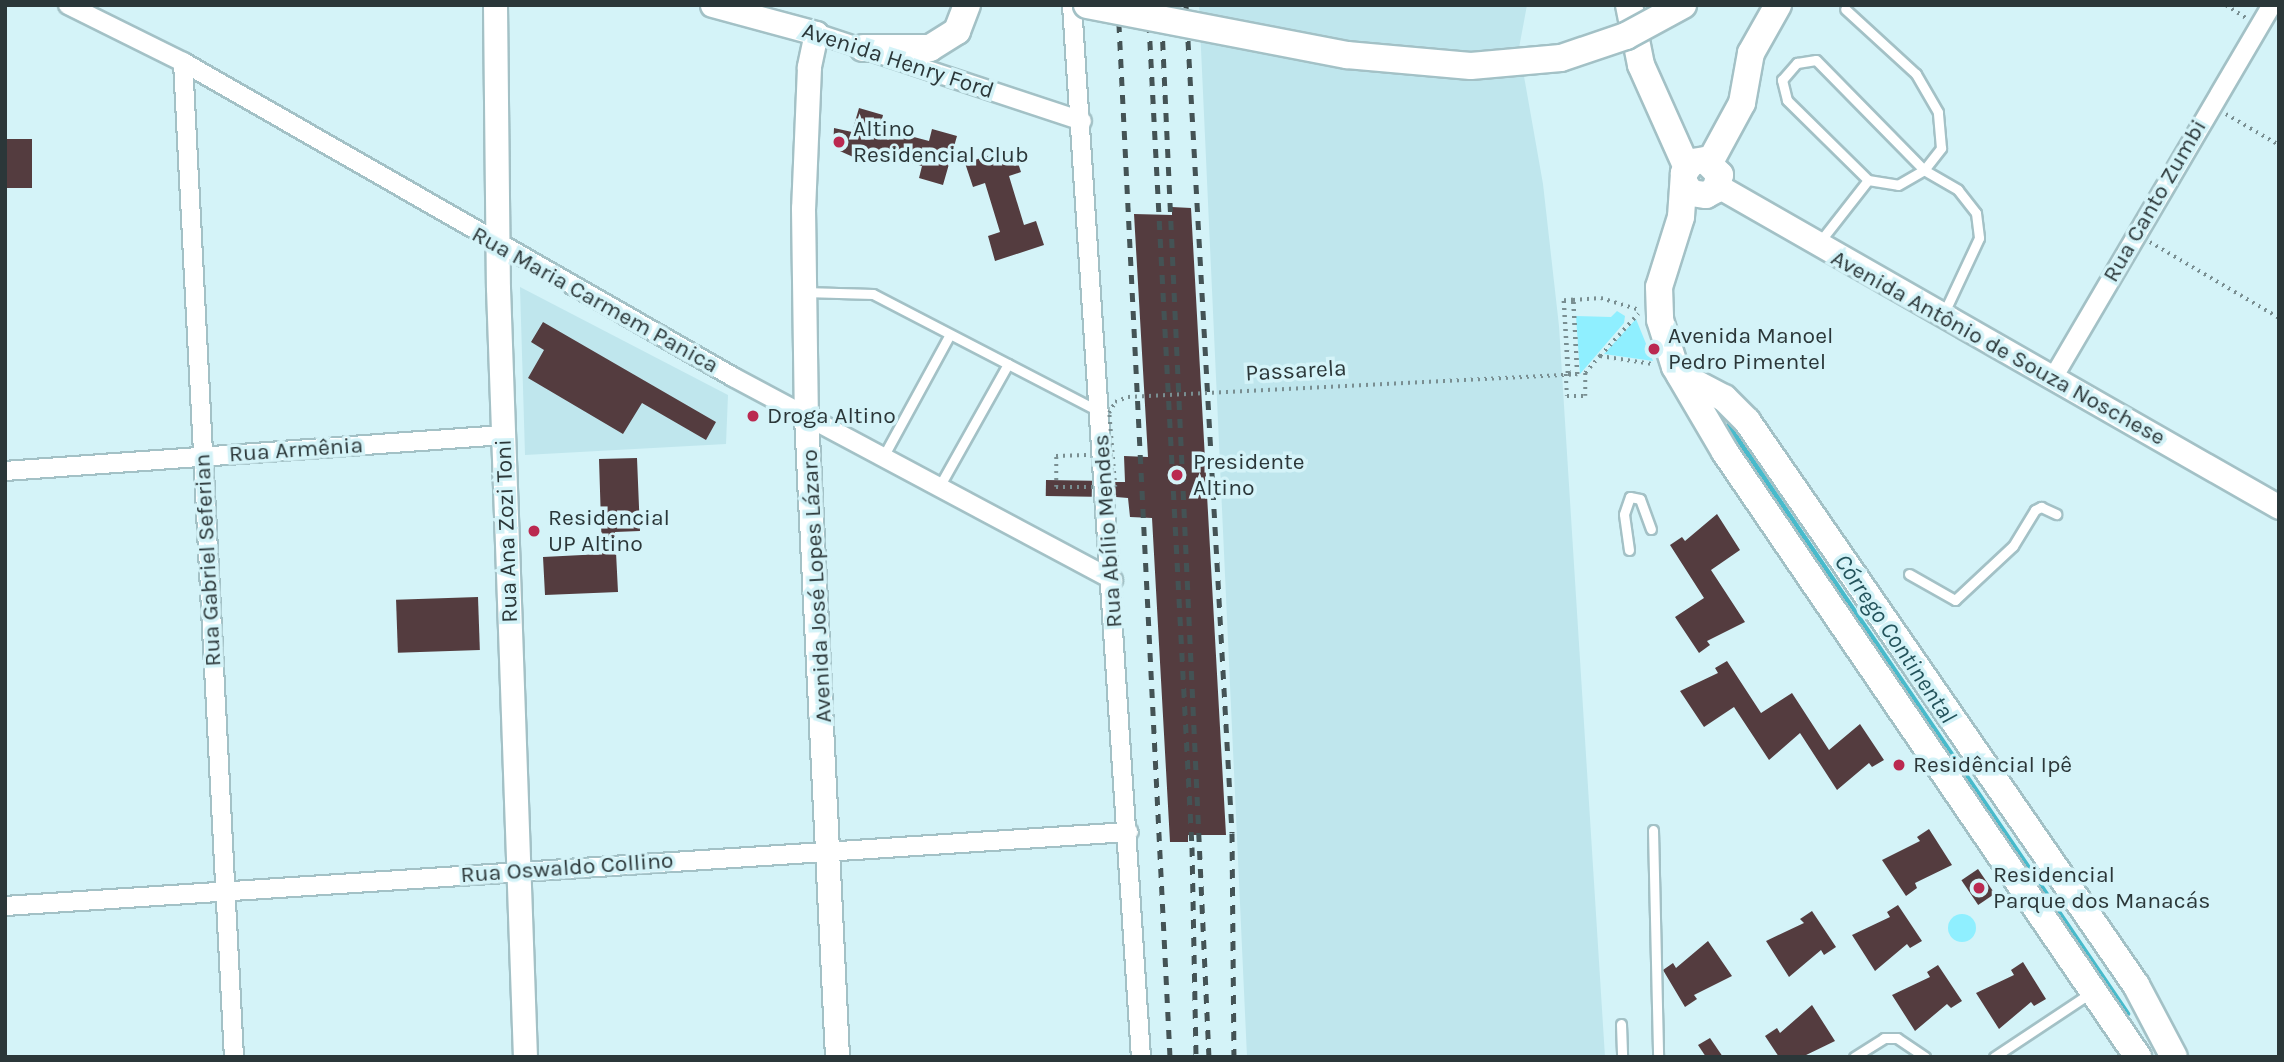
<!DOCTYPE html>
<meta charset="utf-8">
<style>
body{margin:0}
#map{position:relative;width:2284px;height:1062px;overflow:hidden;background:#d4f3f8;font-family:Karla,sans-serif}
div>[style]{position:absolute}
.built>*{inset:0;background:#bfe6ed}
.green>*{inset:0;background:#8fefff}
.round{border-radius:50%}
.stream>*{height:5px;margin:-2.5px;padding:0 2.5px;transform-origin:2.5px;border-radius:2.5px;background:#48bacb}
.building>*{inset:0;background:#543c3f;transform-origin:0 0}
.path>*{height:3.5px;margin-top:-1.75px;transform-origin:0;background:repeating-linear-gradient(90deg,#798e91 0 2px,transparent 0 7px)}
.roads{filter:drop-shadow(2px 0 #a3c1c6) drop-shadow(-2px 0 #a3c1c6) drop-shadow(0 2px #a3c1c6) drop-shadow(0 -2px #a3c1c6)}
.service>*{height:9px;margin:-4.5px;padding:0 4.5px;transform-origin:4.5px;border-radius:4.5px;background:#fff}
.minor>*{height:18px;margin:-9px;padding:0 9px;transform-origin:9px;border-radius:9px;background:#fff}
.tertiary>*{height:23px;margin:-11.5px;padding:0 11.5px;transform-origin:11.5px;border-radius:11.5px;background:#fff}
.secondary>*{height:26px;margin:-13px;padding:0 13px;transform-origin:13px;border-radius:13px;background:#fff}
.rail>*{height:5px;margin-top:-2.5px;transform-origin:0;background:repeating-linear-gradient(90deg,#445355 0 9px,transparent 0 18px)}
.path-bridge>*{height:3.5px;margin-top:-1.75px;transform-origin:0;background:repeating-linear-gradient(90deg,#798e91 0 2px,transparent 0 7px)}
.bridges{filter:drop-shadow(2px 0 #a3c1c6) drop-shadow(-2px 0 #a3c1c6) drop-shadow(0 2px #a3c1c6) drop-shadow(0 -2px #a3c1c6)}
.secondary-bridge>*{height:26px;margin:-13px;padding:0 13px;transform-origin:13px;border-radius:13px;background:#fff}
.dots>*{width:19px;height:19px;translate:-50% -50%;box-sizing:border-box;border:4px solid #d4f3f8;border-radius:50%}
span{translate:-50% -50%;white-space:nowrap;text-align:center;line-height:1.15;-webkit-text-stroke:7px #d4f3f8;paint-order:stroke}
.street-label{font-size:23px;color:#2b3739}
.poi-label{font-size:23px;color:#2b3739}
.left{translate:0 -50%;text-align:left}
.water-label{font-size:24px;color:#23535b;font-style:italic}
.frame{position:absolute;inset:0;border:7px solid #2b3739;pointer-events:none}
</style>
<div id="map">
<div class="built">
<i style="clip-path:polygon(1199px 5px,1527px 5px,1519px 48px,1543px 184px,1559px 326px,1605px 1057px,1247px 1057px)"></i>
<i style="clip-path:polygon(520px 287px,728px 395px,726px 444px,525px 455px)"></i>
</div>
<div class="green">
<i style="clip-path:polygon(1617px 311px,1625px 316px,1624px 323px,1580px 374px,1576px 316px,1611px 317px)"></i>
<i style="clip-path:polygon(1636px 319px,1653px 361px,1604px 354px)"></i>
<i class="round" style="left:1948px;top:914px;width:28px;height:28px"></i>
</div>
<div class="stream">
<i style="left:1728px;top:425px;width:711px;rotate:55.84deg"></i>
</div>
<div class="building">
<i style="clip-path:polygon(859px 108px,883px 115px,880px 128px,929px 141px,932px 129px,957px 136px,943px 185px,919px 178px,922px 166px,873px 152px,869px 164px,833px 148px,834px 128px,852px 132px)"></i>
<i style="left:5px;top:139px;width:27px;height:49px"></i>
<i style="clip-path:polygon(1013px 148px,1021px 172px,1009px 176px,1024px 225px,1036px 221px,1044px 245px,995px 261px,988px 236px,1000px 232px,985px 183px,973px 187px,965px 163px)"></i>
<i style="clip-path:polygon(1172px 207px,1191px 208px,1226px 835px,1188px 835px,1188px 842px,1170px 842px,1152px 518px,1130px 517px,1128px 498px,1116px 497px,1115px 482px,1125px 482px,1124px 456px,1148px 457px,1134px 214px,1172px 215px)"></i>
<i style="clip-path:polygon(543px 322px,716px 422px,706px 440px,642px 403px,623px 434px,528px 378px,544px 350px,531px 342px)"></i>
<i style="clip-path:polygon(637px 458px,640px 531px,615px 532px,618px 592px,545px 595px,543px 557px,602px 554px,599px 459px)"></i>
<i style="left:1046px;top:480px;width:46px;height:16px;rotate:1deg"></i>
<i style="clip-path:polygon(1717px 514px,1740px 550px,1711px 570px,1745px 622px,1707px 641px,1710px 645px,1699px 653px,1675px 617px,1704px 598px,1670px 545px,1682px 537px,1685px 541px)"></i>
<i style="left:478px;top:597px;width:53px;height:82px;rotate:88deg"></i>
<i style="clip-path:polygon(1727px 661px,1761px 713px,1792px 693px,1829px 750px,1860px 724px,1884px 760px,1872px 767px,1869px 763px,1837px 790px,1800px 733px,1769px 760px,1734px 707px,1704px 727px,1680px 691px,1718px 673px,1715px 668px)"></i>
<i style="clip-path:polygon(1929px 829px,1952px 865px,1915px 883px,1917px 888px,1906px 896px,1882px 860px,1920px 841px,1917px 837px)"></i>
<i style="left:1978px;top:869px;width:30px;height:20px;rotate:56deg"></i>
<i style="clip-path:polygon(1898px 905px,1922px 941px,1910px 948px,1907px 944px,1875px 971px,1852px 935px,1890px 917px,1887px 912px)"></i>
<i style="clip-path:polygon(1812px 911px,1836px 947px,1824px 955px,1821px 950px,1789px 977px,1766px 941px,1804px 923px,1800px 919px)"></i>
<i style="clip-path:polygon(1708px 941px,1732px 976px,1694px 995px,1697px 999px,1685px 1007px,1663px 970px,1673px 963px,1676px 968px)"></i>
<i style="clip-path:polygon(2023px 962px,2046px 999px,2034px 1006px,2031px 1002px,1999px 1029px,1976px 993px,2014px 975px,2011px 970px)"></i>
<i style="clip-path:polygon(1938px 965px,1962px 1001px,1951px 1008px,1947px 1004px,1915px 1031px,1892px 995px,1930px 977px,1927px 972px)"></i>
<i style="clip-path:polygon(1812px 1005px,1835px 1041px,1802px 1057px,1779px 1057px,1765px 1036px,1777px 1028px,1780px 1033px)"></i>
<i style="clip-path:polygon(1710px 1038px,1723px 1057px,1706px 1057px,1698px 1045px)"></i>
</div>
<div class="path">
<i style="left:2226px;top:5px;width:24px;rotate:33deg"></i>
<i style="left:2226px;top:114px;width:61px;rotate:30.3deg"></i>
<i style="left:2150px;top:242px;width:150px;rotate:30.5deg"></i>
<i style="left:1600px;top:356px;width:57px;rotate:-47.9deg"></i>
<i style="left:1566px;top:374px;width:22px;rotate:87deg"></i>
<i style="left:1567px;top:396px;width:18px"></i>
<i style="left:1585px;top:396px;width:23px;rotate:-90deg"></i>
<i style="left:1585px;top:373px;width:23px;rotate:-49deg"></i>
<i style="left:1600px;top:356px;width:53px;rotate:8.7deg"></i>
<i style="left:1569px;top:374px;width:8px"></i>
<i style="left:1577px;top:374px;width:74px;rotate:-93.1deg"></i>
<i style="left:1573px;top:300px;width:28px;rotate:-4deg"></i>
<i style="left:1601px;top:298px;width:41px;rotate:17.1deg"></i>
<i style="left:1056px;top:487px;width:31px;rotate:-90deg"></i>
<i style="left:1056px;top:456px;width:30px;rotate:-2deg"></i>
</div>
<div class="roads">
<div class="service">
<i style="left:1868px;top:180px;width:30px;rotate:9deg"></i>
<i style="left:1898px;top:185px;width:30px;rotate:-30deg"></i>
<i style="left:1924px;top:170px;width:39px;rotate:30deg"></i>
<i style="left:1958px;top:190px;width:29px;rotate:52deg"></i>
<i style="left:1976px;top:213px;width:25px;rotate:83deg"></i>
<i style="left:1979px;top:238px;width:85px;rotate:115.1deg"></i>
<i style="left:1818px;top:244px;width:81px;rotate:-52deg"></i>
<i style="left:1868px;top:180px;width:114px;rotate:-135.4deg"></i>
<i style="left:1787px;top:100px;width:21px;rotate:-104deg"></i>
<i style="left:1782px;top:80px;width:23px;rotate:-49deg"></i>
<i style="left:1797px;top:63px;width:19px;rotate:-9deg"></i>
<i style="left:1816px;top:60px;width:154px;rotate:45.5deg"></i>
<i style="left:1924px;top:170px;width:28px;rotate:-52deg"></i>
<i style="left:1941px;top:148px;width:36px;rotate:-95deg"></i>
<i style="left:1938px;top:112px;width:44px;rotate:-120.1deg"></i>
<i style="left:1916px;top:74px;width:96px;rotate:-137.5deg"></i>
<i style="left:804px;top:292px;width:69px;rotate:1.7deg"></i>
<i style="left:873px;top:294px;width:254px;rotate:27.4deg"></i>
<i style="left:883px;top:457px;width:138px;rotate:-61.4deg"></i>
<i style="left:939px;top:487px;width:141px;rotate:-60.7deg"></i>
<i style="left:1629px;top:550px;width:36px;rotate:-98deg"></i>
<i style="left:1624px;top:514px;width:18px;rotate:-71deg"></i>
<i style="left:1630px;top:497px;width:10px;rotate:11deg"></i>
<i style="left:1640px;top:499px;width:32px;rotate:70deg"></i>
<i style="left:1909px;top:574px;width:53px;rotate:29.5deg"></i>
<i style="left:1955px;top:600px;width:79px;rotate:-43deg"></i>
<i style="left:2013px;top:546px;width:42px;rotate:-58.6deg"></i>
<i style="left:2035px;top:510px;width:7px;rotate:-27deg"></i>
<i style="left:2041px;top:507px;width:17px;rotate:25deg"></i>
<i style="left:1653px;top:830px;width:227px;rotate:88.7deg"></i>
<i style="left:1621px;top:1024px;width:33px;rotate:88deg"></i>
<i style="left:1854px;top:1057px;width:36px;rotate:-32deg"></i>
<i style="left:1884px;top:1038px;width:13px"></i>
<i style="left:1897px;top:1038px;width:34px;rotate:34deg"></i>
<i style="left:1994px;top:1057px;width:118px;rotate:-33.6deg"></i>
</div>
<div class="minor">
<i style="left:68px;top:5px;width:128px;rotate:26.4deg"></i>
<i style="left:183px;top:62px;width:634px;rotate:29.8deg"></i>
<i style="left:733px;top:377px;width:431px;rotate:28.1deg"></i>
<i style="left:1072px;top:5px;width:1054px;rotate:86.25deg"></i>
<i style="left:816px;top:33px;width:280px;rotate:18.3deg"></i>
<i style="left:183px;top:62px;width:996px;rotate:87.07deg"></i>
<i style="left:2053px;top:378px;width:433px;rotate:-59.6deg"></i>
<i style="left:5px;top:471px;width:500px;rotate:-4.13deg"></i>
<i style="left:5px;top:906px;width:1126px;rotate:-3.77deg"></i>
</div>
<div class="tertiary">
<i style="left:495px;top:5px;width:283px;rotate:89.4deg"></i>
<i style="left:498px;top:288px;width:769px;rotate:87.99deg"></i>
<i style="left:712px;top:5px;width:108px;rotate:15.1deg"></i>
<i style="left:816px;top:33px;width:35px;rotate:102deg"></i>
<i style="left:809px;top:67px;width:141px;rotate:92.4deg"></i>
<i style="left:803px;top:208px;width:208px;rotate:89.2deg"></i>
<i style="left:806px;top:416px;width:642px;rotate:87.23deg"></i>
<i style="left:1718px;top:186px;width:646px;rotate:29.78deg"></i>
</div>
<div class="secondary">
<i style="left:1629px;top:5px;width:61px;rotate:78.7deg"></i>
<i style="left:1641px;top:65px;width:113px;rotate:65.9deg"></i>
<i style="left:863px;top:48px;width:67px"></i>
<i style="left:930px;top:48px;width:32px;rotate:-32deg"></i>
<i style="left:957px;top:31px;width:28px;rotate:-69deg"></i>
<i style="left:1710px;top:162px;width:67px;rotate:-61.5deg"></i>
<i style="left:1742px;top:103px;width:51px;rotate:-79.8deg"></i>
<i style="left:1751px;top:53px;width:55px;rotate:-60.6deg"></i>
<i style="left:1685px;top:184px;width:11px;rotate:56deg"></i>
<i style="left:1691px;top:193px;width:15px;rotate:8deg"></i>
<i style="left:1706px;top:195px;width:10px;rotate:-29deg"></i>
<i style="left:1715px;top:190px;width:16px;rotate:-72deg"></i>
<i style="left:1720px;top:175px;width:21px;rotate:-135deg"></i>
<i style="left:1705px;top:160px;width:13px;rotate:171deg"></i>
<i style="left:1692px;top:162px;width:14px;rotate:126deg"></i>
<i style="left:1684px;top:173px;width:44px;rotate:93.9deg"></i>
<i style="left:1681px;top:217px;width:73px;rotate:107.4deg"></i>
<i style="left:1659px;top:287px;width:33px;rotate:88deg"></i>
<i style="left:1660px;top:320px;width:49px;rotate:72.3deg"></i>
<i style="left:1675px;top:367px;width:99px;rotate:59.5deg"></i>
<i style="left:1725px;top:452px;width:733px;rotate:55.68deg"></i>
<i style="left:1680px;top:375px;width:50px;rotate:27.6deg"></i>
<i style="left:1724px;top:398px;width:33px;rotate:45deg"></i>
<i style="left:1747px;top:421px;width:685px;rotate:55.41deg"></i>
<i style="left:2136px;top:985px;width:81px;rotate:62.2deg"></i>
</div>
</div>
<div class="rail">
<i style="left:1118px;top:5px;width:1053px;rotate:87.17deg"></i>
<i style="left:1148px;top:5px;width:843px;rotate:87.01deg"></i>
<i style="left:1192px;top:847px;width:210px;rotate:88.9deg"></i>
<i style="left:1161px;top:5px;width:1053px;rotate:87.39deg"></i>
<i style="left:1186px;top:5px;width:829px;rotate:86.82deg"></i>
<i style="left:1232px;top:833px;width:224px;rotate:89.5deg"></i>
</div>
<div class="path-bridge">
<i style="left:1056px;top:487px;width:59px"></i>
<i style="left:1115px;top:487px;width:74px;rotate:-94.6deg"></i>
<i style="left:1109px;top:413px;width:13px;rotate:-61deg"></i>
<i style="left:1115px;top:402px;width:14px;rotate:-21deg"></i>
<i style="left:1128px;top:397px;width:450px;rotate:-2.9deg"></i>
<i style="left:1577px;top:374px;width:73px;rotate:-93.1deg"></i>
<i style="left:1573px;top:301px;width:9px;rotate:180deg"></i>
<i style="left:1564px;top:301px;width:73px;rotate:86.9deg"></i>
<i style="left:1568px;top:374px;width:9px"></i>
<i style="left:1577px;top:374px;width:74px;rotate:-93.1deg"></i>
<i style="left:1573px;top:300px;width:9px;rotate:174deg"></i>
<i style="left:1564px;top:301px;width:73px;rotate:86.1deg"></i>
</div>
<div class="bridges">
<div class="secondary-bridge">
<i style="left:1087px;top:5px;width:265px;rotate:10.9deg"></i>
<i style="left:1347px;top:55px;width:124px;rotate:5.1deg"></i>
<i style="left:1471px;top:66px;width:90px;rotate:-5.1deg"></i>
<i style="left:1561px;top:58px;width:69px;rotate:-18.7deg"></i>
<i style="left:1626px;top:36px;width:65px;rotate:-28.5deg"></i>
</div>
</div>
<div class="dots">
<i style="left:839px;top:142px;background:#ba2950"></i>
<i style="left:1654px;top:349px;background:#ba2950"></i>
<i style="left:753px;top:416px;background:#ba2950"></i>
<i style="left:1177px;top:475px;background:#ba2950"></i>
<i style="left:534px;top:531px;background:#ba2950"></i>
<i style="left:1899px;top:765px;background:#ba2950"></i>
<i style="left:1979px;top:888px;background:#ba2950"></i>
</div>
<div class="street-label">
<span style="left:898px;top:61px;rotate:18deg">Avenida Henry Ford</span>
<span style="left:2155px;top:201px;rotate:-60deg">Rua Canto Zumbi</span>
<span style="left:595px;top:300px;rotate:29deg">Rua Maria Carmem Panica</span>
<span style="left:1998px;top:348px;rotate:29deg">Avenida Antônio de Souza Noschese</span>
<span style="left:1296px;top:371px;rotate:-3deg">Passarela</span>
<span style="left:296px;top:450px;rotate:-4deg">Rua Armênia</span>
<span style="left:507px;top:531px;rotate:-92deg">Rua Ana Zozi Toni</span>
<span style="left:1108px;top:531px;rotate:-94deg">Rua Abílio Mendes</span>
<span style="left:208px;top:560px;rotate:-93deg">Rua Gabriel Seferian</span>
<span style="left:817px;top:586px;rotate:-93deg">Avenida José Lopes Lázaro</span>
<span style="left:567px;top:868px;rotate:-4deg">Rua Oswaldo Collino</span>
</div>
<div class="poi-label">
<span class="left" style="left:853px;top:142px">Altino<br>Residencial Club</span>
<span class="left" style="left:1668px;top:349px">Avenida Manoel<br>Pedro Pimentel</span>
<span class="left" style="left:767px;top:416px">Droga Altino</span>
<span class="left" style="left:1193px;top:475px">Presidente<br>Altino</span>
<span class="left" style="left:548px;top:531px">Residencial<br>UP Altino</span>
<span class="left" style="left:1913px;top:765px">Residêncial Ipê</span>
<span class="left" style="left:1993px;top:888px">Residencial<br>Parque dos Manacás</span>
</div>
<div class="water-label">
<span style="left:1895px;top:639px;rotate:56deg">Córrego Continental</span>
</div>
<div class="frame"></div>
</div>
